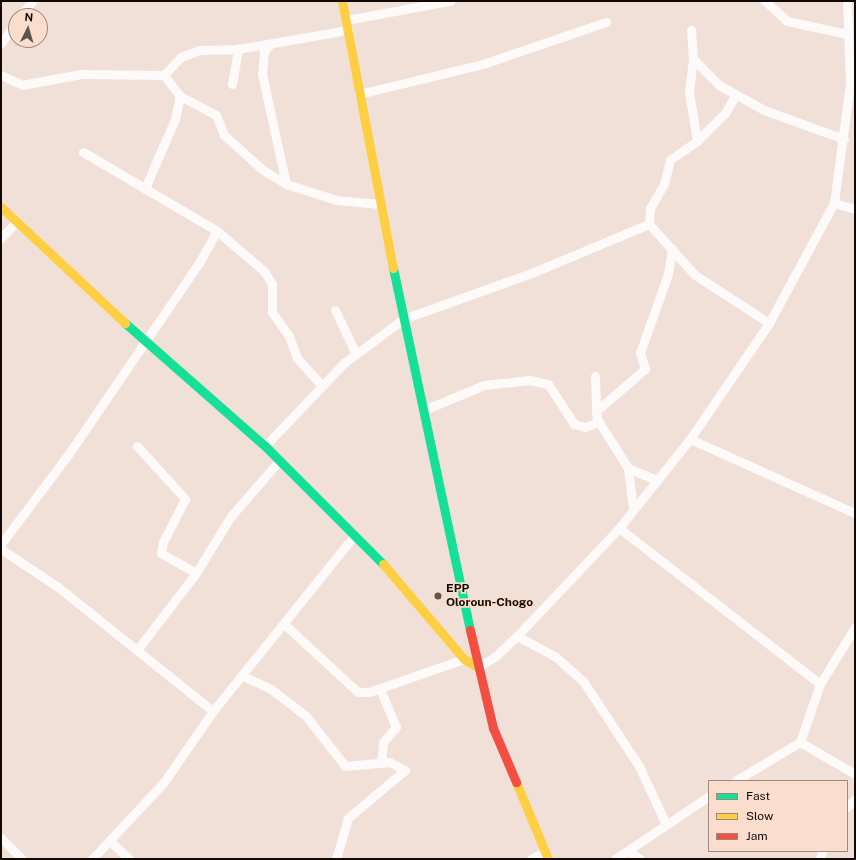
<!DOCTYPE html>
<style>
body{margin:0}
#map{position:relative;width:856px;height:860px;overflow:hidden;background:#f0e0d8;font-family:"Public Sans",sans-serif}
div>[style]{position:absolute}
.street>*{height:9px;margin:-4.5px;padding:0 4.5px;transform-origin:4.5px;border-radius:4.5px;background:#fdfaf9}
.fast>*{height:9px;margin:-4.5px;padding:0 4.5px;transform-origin:4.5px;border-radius:4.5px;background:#16e098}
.slow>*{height:9px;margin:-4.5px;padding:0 4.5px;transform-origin:4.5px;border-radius:4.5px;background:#ffcf43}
.jam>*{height:9px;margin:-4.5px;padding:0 4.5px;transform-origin:4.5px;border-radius:4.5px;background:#f24e42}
.dots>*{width:11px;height:11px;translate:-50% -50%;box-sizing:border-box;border:2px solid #fbddce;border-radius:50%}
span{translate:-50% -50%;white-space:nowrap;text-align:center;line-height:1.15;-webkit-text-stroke:3.5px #fbddce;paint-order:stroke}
.poi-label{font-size:12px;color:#120905;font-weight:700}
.left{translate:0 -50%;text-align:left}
.frame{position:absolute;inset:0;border:2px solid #120905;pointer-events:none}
.legend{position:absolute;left:708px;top:780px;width:140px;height:72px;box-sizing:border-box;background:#fbddce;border:1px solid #9e887e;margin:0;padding:5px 7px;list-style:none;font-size:12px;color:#120905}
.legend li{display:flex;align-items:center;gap:8px;height:20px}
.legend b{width:20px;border:1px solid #9e887e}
.north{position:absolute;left:8px;top:8px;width:40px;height:40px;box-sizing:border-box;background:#fbddce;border:1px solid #9e887e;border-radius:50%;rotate:5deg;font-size:11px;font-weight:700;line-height:16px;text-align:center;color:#120905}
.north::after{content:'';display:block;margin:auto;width:14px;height:18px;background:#60544f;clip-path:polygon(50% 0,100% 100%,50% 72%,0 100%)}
</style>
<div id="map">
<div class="street">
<i style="left:765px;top:1px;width:30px;rotate:42deg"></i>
<i style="left:787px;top:21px;width:61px;rotate:12.2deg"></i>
<i style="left:20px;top:16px;width:19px;rotate:-51deg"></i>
<i style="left:346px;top:20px;width:106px;rotate:-10.4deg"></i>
<i style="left:691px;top:30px;width:29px;rotate:86deg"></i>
<i style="left:693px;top:59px;width:37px;rotate:45deg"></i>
<i style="left:719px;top:85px;width:51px;rotate:29.1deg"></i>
<i style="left:764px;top:110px;width:85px;rotate:19.9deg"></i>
<i style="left:1px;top:43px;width:26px;rotate:-54deg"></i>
<i style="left:270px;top:44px;width:10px;rotate:127deg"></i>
<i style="left:264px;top:52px;width:22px;rotate:95deg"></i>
<i style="left:262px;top:74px;width:113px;rotate:77.7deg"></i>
<i style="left:693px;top:59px;width:33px;rotate:97deg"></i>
<i style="left:689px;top:92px;width:50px;rotate:80.7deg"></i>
<i style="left:1px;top:75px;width:23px;rotate:25deg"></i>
<i style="left:22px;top:85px;width:60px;rotate:-10.6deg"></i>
<i style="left:81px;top:74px;width:83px;rotate:0.7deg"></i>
<i style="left:164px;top:75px;width:26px;rotate:53deg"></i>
<i style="left:180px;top:96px;width:41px;rotate:27.8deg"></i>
<i style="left:216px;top:115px;width:22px;rotate:68deg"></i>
<i style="left:224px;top:135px;width:52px;rotate:41.9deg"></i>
<i style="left:263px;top:170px;width:27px;rotate:31deg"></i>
<i style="left:286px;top:184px;width:52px;rotate:17.7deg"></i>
<i style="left:336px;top:200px;width:43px;rotate:5.3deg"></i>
<i style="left:164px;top:75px;width:25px;rotate:-47deg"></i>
<i style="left:181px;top:57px;width:19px;rotate:-21deg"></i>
<i style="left:199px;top:50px;width:39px;rotate:-1deg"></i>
<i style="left:238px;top:49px;width:112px;rotate:-9.8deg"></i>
<i style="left:232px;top:84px;width:36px;rotate:-80deg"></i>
<i style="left:359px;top:94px;width:128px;rotate:-13.6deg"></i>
<i style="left:483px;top:64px;width:130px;rotate:-18.9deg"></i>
<i style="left:735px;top:96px;width:20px;rotate:120deg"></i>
<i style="left:725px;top:113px;width:40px;rotate:135deg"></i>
<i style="left:697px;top:141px;width:33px;rotate:145deg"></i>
<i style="left:670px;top:160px;width:25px;rotate:104deg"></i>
<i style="left:664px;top:184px;width:28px;rotate:120deg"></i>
<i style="left:650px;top:208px;width:16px;rotate:94deg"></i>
<i style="left:649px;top:224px;width:69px;rotate:48deg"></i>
<i style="left:695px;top:275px;width:88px;rotate:33deg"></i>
<i style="left:83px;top:152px;width:156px;rotate:30.5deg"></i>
<i style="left:217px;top:231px;width:62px;rotate:40.4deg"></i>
<i style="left:264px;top:271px;width:15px;rotate:58deg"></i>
<i style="left:272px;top:284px;width:28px;rotate:90deg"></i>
<i style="left:272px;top:312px;width:29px;rotate:55deg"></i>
<i style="left:289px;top:336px;width:23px;rotate:70deg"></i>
<i style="left:297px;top:358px;width:38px;rotate:48deg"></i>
<i style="left:145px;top:188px;width:75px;rotate:-66.5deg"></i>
<i style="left:175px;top:119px;width:24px;rotate:-78deg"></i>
<i style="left:834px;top:203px;width:22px;rotate:16deg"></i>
<i style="left:1px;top:238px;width:23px;rotate:-47deg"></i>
<i style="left:335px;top:310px;width:49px;rotate:64.5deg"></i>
<i style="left:595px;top:376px;width:35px;rotate:88deg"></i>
<i style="left:424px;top:410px;width:65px;rotate:-22.6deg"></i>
<i style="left:484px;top:385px;width:46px;rotate:-6.2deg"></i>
<i style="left:530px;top:380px;width:18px;rotate:13deg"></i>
<i style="left:548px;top:384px;width:48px;rotate:57deg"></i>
<i style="left:574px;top:424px;width:11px;rotate:15deg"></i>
<i style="left:585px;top:427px;width:15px;rotate:-20deg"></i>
<i style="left:690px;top:439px;width:181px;rotate:24.2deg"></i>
<i style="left:137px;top:446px;width:72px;rotate:47.8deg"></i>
<i style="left:185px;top:499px;width:48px;rotate:117.1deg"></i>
<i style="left:163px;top:542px;width:11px;rotate:100deg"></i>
<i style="left:161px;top:553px;width:40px;rotate:29.7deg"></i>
<i style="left:265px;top:446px;width:115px;rotate:-46.4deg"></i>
<i style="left:344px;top:363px;width:74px;rotate:-36.7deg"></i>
<i style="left:403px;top:319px;width:139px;rotate:-19.7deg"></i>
<i style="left:534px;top:272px;width:125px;rotate:-22.7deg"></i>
<i style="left:628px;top:468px;width:38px;rotate:83deg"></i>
<i style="left:654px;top:479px;width:28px;rotate:-157deg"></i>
<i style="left:628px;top:468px;width:58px;rotate:-122.3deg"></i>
<i style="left:597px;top:419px;width:8px;rotate:-97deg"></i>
<i style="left:596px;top:411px;width:65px;rotate:-40.6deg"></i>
<i style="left:645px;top:369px;width:17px;rotate:-107deg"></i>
<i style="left:640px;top:353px;width:84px;rotate:-70.5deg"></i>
<i style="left:668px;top:274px;width:26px;rotate:-81deg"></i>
<i style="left:619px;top:528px;width:254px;rotate:37.8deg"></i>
<i style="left:1px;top:544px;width:115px;rotate:-53.1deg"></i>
<i style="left:70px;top:452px;width:229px;rotate:-55.7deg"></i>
<i style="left:199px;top:263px;width:37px;rotate:-61deg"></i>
<i style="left:1px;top:549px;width:69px;rotate:33.7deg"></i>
<i style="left:58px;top:587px;width:198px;rotate:38.7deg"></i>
<i style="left:284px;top:624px;width:100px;rotate:42.6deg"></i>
<i style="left:358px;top:692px;width:11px"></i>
<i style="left:369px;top:692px;width:101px;rotate:-19.2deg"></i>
<i style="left:517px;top:636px;width:44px;rotate:28.3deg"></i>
<i style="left:556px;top:657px;width:36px;rotate:42deg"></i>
<i style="left:583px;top:681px;width:102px;rotate:56.6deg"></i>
<i style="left:639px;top:766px;width:62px;rotate:65.1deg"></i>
<i style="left:137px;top:650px;width:97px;rotate:-52.5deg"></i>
<i style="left:196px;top:573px;width:67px;rotate:-58.4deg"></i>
<i style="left:231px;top:516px;width:73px;rotate:-48.9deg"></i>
<i style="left:478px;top:667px;width:21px;rotate:-31deg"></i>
<i style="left:496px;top:656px;width:29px;rotate:-44deg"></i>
<i style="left:517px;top:636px;width:149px;rotate:-46.6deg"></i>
<i style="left:619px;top:528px;width:114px;rotate:-51.4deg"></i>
<i style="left:690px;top:439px;width:140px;rotate:-55.7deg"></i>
<i style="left:769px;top:323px;width:136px;rotate:-61.6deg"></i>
<i style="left:834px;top:203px;width:121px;rotate:-82.4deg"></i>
<i style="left:850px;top:83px;width:82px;rotate:-92.1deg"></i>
<i style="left:243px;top:676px;width:31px;rotate:25deg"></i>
<i style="left:271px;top:689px;width:44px;rotate:37.6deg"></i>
<i style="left:306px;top:716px;width:63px;rotate:52deg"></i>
<i style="left:345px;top:766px;width:44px;rotate:-5.2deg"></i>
<i style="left:389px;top:762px;width:18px;rotate:27deg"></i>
<i style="left:405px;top:770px;width:75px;rotate:139.9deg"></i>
<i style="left:348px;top:818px;width:43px;rotate:106.3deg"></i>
<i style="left:380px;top:689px;width:41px;rotate:67.2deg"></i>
<i style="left:396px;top:727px;width:20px;rotate:131deg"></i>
<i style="left:383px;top:742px;width:21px;rotate:95deg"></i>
<i style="left:800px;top:742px;width:64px;rotate:30.2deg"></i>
<i style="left:735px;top:781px;width:76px;rotate:-31deg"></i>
<i style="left:800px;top:742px;width:61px;rotate:-71deg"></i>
<i style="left:820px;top:684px;width:67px;rotate:-58.4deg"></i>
<i style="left:847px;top:807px;width:11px;rotate:-45deg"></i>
<i style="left:1px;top:838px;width:30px;rotate:45deg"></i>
<i style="left:110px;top:841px;width:26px;rotate:43deg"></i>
<i style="left:628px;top:851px;width:14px;rotate:34deg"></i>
<i style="left:92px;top:859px;width:105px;rotate:-46.9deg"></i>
<i style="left:164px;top:782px;width:86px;rotate:-55.4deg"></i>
<i style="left:213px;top:711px;width:223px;rotate:-51.2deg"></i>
<i style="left:531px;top:859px;width:15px;rotate:-28deg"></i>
<i style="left:615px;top:859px;width:113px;rotate:-33.8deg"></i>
<i style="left:820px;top:859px;width:8px;rotate:-76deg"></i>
</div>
<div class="fast">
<i style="left:393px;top:268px;width:370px;rotate:78deg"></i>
<i style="left:125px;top:323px;width:186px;rotate:41.3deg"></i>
<i style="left:265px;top:446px;width:167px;rotate:45deg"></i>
</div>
<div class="slow">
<i style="left:342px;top:1px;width:272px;rotate:79.2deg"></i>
<i style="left:1px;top:207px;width:170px;rotate:43.1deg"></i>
<i style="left:383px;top:564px;width:125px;rotate:49.5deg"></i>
<i style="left:464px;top:659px;width:16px;rotate:30deg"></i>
<i style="left:516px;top:782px;width:83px;rotate:67.4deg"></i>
</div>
<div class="jam">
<i style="left:470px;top:630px;width:101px;rotate:76.8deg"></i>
<i style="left:493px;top:728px;width:59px;rotate:66.9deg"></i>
</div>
<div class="dots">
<i style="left:438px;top:596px;background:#60544f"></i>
</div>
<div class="poi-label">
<span class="left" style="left:446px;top:596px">EPP<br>Oloroun-Chogo</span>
</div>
<div class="frame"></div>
<ul class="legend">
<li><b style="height:5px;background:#16e098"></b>Fast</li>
<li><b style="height:5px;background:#ffcf43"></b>Slow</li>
<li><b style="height:5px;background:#f24e42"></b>Jam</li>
</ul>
<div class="north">N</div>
</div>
